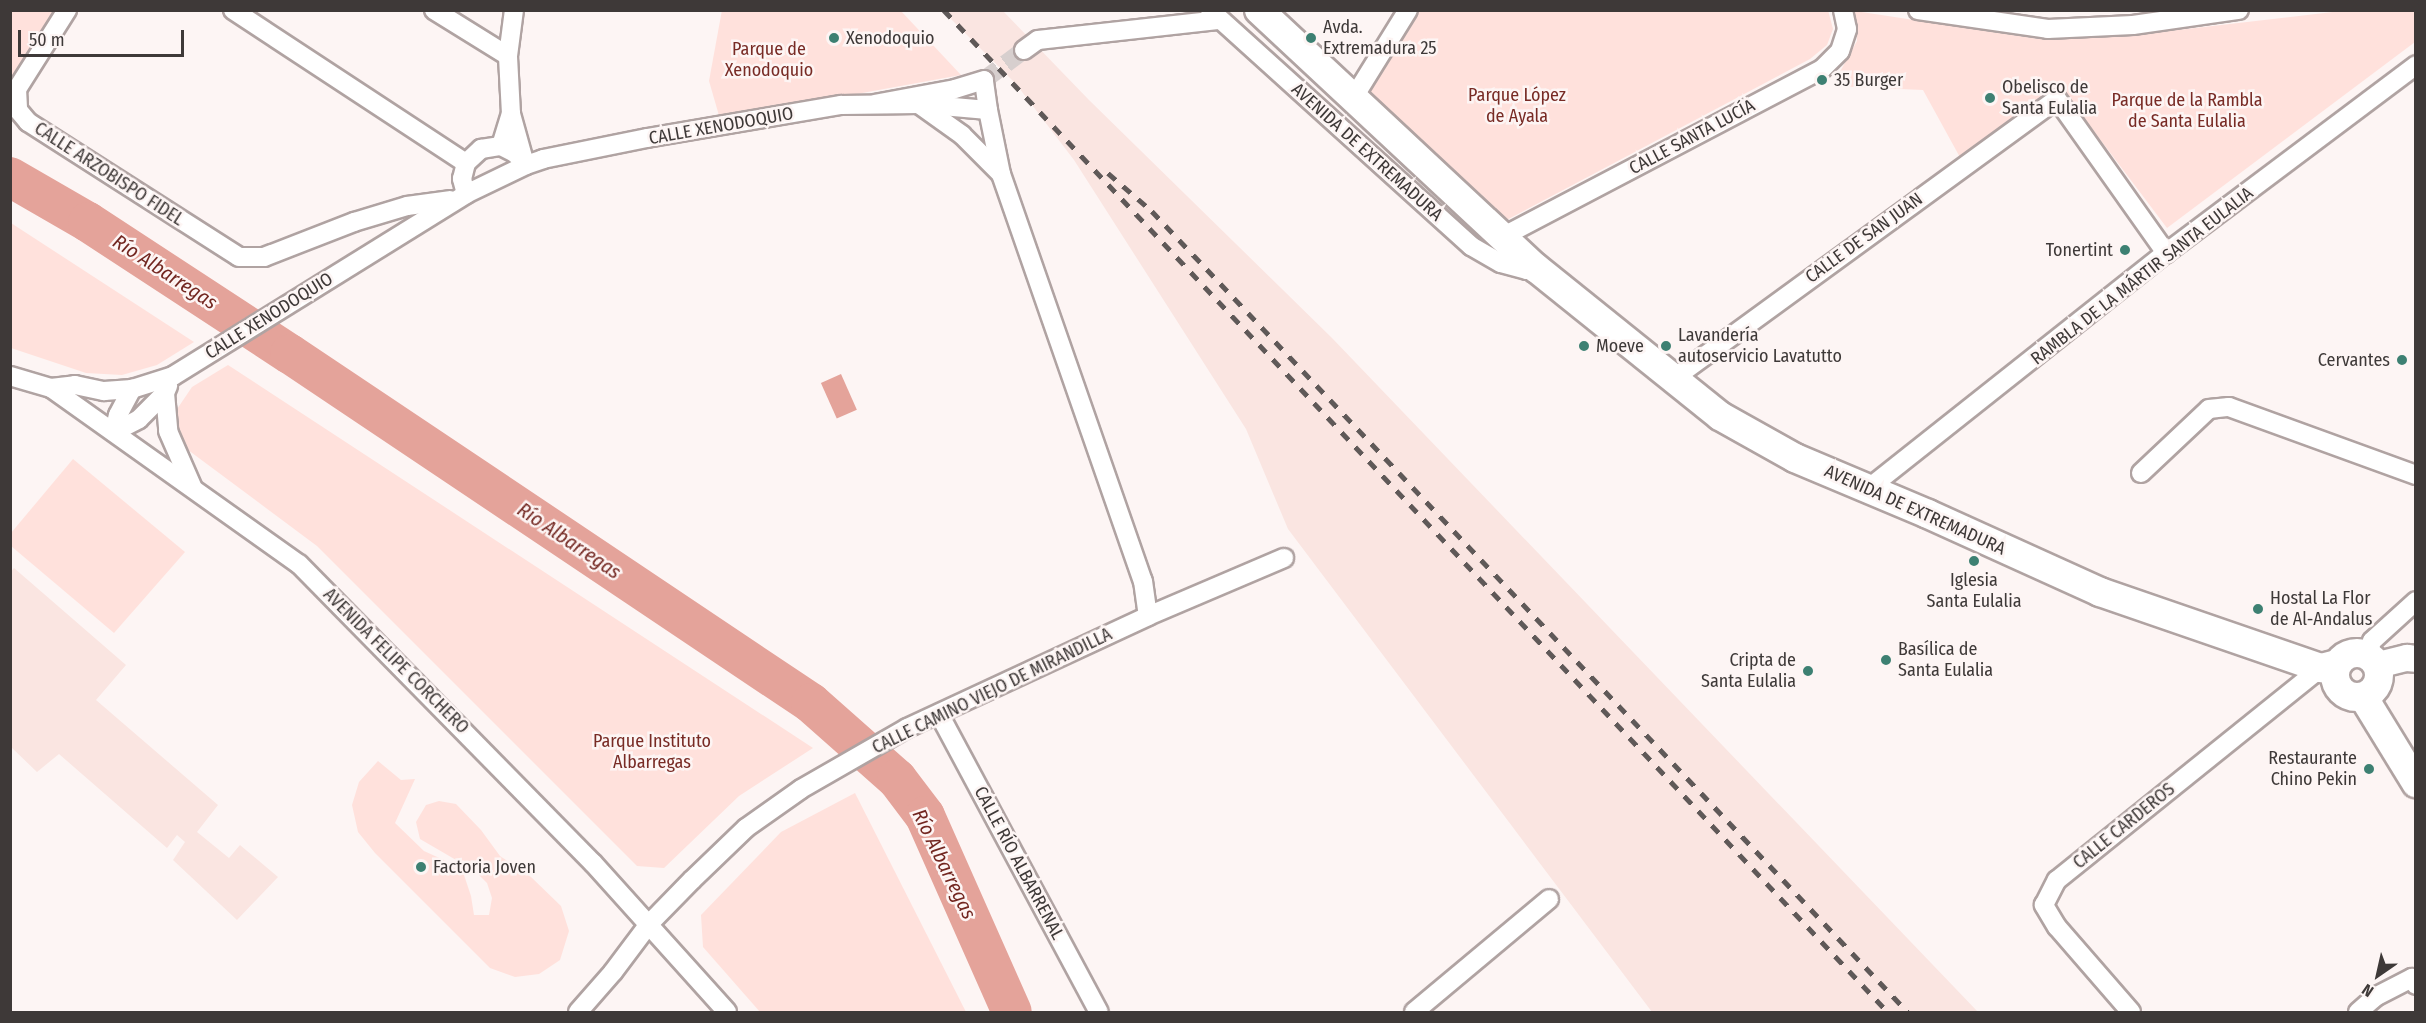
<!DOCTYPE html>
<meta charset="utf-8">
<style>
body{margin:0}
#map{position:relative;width:2426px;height:1023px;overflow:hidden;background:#fdf5f4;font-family:"Fira Sans Condensed",sans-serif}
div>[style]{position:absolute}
.built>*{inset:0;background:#fae5e1}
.green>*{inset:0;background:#ffe1dc}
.water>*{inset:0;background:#e4a39a;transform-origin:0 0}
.river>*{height:40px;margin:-20px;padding:0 20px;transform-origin:20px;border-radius:20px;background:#e4a39a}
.street-tunnel>*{height:18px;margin-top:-9px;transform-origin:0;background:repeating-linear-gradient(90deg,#d7cfce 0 18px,transparent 0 27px)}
.roads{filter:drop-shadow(2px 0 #b0a3a2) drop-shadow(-2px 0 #b0a3a2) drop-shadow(0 2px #b0a3a2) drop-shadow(0 -2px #b0a3a2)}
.street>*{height:18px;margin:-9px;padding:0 9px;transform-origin:9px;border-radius:9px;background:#fff}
.secondary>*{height:26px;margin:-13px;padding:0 13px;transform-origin:13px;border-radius:13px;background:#fff}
.primary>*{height:28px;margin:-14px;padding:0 14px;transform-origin:14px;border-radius:14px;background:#fff}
.primary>.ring{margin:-14px;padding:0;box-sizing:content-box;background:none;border:28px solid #fff;border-radius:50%}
.rail>*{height:4.5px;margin-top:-2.25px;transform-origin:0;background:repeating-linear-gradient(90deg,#5f5958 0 10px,transparent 0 20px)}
.dots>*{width:16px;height:16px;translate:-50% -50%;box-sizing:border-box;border:3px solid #fdf5f4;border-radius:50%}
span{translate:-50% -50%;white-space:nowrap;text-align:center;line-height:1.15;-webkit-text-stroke:5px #fdf5f4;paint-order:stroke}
.poi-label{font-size:18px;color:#3e3938}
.left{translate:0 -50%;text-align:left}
.right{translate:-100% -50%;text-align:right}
.park-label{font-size:18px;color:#782b25}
.street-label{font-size:18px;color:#3e3938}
.water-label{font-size:20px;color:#732721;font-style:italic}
.frame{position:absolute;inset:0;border:12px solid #3e3938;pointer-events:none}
.north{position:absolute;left:2348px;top:945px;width:60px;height:60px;-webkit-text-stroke:4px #fdf5f4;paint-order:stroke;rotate:214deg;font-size:16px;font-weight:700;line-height:24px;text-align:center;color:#3e3938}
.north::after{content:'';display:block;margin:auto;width:21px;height:27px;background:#3e3938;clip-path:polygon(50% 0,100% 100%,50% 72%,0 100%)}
.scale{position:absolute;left:18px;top:30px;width:166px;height:27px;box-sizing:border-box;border:3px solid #3e3938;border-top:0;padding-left:8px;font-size:18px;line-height:21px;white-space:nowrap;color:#3e3938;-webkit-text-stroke:4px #fdf5f4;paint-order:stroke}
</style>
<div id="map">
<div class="built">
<i style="clip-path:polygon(943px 11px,1003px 11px,1089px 100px,1332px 338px,1978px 1012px,1652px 1012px,1288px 529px,1246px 429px,1074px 160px,1016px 84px)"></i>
<i style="clip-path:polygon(14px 568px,126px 665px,96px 700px,218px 805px,197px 832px,229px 858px,240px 845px,278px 877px,237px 920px,173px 860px,185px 842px,177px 835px,167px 848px,59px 754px,37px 772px,11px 747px,10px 573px)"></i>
</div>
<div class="green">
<i style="clip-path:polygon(722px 10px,901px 11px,961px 75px,720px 119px,709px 81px)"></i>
<i style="clip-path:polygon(1828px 10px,1833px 29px,1827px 45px,1810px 59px,1501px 223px,1368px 95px,1418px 11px)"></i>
<i style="clip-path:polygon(11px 11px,58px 11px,11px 88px)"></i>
<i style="clip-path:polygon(1855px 11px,2039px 39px,2178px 30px,2341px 11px,2415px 11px,2415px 42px,2167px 228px,2062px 89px,1962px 161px,1923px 90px,1832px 86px,1857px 41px)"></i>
<i style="clip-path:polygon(10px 223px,11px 223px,194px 342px,157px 365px,122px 375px,86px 373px,11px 348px)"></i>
<i style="clip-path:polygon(228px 365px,813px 748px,739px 796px,664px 868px,637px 866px,317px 546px,180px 444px,171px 418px,192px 387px)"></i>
<i style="clip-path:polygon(73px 459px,185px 552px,114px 633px,11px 546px,11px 533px)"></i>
<i style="clip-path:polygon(378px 761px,401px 780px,415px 779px,395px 823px,424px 851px,446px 861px,464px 875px,471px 896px,474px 915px,489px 915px,492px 898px,487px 883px,475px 871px,420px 839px,416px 822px,426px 805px,439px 801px,456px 804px,481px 830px,500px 856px,531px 877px,561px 906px,569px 931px,560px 960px,539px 974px,515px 977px,490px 968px,375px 853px,358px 832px,352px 805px,359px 782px)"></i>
<i style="clip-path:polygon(855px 793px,966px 1012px,760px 1012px,703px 947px,701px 915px,781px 832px)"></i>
</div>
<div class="water">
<i style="left:841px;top:374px;width:39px;height:22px;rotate:66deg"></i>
</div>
<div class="river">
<i style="left:10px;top:177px;width:90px;rotate:30deg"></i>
<i style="left:88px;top:222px;width:241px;rotate:33.2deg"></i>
<i style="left:290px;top:354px;width:627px;rotate:33.82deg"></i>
<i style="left:811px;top:703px;width:115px;rotate:41.5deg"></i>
<i style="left:897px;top:779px;width:46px;rotate:52.9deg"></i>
<i style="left:925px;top:816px;width:214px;rotate:66.1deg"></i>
</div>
<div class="street-tunnel">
<i style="left:984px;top:80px;width:50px;rotate:-36.9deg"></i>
</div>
<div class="roads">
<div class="street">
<i style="left:67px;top:10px;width:93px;rotate:122.3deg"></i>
<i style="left:17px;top:89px;width:21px;rotate:87deg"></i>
<i style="left:18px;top:110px;width:16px;rotate:50deg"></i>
<i style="left:28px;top:122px;width:250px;rotate:32.6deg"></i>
<i style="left:239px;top:257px;width:25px"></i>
<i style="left:264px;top:257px;width:97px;rotate:-21.3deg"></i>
<i style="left:354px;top:222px;width:55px;rotate:-16.8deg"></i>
<i style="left:407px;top:206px;width:43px;rotate:-7.9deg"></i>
<i style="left:233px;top:10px;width:279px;rotate:33.3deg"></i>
<i style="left:434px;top:10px;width:87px;rotate:31.9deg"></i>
<i style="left:1210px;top:10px;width:352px;rotate:42.1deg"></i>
<i style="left:1471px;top:246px;width:34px;rotate:30deg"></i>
<i style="left:1501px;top:263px;width:27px;rotate:15deg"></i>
<i style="left:1527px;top:270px;width:8px;rotate:-14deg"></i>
<i style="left:1918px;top:10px;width:131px;rotate:8.3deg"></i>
<i style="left:2048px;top:29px;width:85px;rotate:-2.7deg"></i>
<i style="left:2133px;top:25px;width:107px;rotate:-8.1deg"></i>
<i style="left:1024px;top:50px;width:17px;rotate:-36deg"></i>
<i style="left:1038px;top:40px;width:183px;rotate:-6.3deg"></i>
<i style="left:1354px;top:97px;width:102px;rotate:-58.2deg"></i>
<i style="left:920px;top:105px;width:52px;rotate:35.5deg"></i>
<i style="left:962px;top:135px;width:55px;rotate:45deg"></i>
<i style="left:988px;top:110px;width:65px;rotate:78.5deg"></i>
<i style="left:1001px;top:174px;width:431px;rotate:70.8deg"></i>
<i style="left:1143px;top:581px;width:35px;rotate:82deg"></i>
<i style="left:511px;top:114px;width:58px;rotate:-93deg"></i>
<i style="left:508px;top:56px;width:46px;rotate:-82.6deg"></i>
<i style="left:501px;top:146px;width:34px;rotate:-73deg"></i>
<i style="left:511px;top:114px;width:52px;rotate:74.4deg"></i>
<i style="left:466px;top:194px;width:16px;rotate:-105deg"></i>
<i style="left:462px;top:179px;width:16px;rotate:-76deg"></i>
<i style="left:466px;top:163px;width:21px;rotate:-43deg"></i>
<i style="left:481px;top:149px;width:20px;rotate:-9deg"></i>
<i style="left:501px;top:146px;width:16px;rotate:27deg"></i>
<i style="left:515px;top:153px;width:16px;rotate:47deg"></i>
<i style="left:1502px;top:237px;width:361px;rotate:-27.7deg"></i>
<i style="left:1822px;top:69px;width:25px;rotate:-45deg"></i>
<i style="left:1840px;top:51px;width:23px;rotate:-72deg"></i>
<i style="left:1847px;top:29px;width:19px;rotate:-102deg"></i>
<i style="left:10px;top:376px;width:43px;rotate:16.3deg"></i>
<i style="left:51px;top:388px;width:304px;rotate:35.4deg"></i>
<i style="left:299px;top:564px;width:419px;rotate:45.5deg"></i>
<i style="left:593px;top:863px;width:200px;rotate:48deg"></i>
<i style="left:1673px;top:379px;width:475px;rotate:-36.1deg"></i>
<i style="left:2057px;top:99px;width:189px;rotate:54.7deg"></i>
<i style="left:51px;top:388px;width:24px;rotate:-7deg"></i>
<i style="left:75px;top:385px;width:30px;rotate:12deg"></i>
<i style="left:104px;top:391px;width:28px;rotate:-4deg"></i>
<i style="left:165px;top:393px;width:38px;rotate:85deg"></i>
<i style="left:168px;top:431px;width:60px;rotate:66.4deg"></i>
<i style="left:114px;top:432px;width:17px;rotate:-77deg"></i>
<i style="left:118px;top:415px;width:30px;rotate:-62deg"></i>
<i style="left:132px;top:389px;width:43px;rotate:-17.6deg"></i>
<i style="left:173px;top:376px;width:345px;rotate:-31.8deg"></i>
<i style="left:466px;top:194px;width:67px;rotate:-25.8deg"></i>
<i style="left:526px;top:165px;width:18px;rotate:-19deg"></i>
<i style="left:543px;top:159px;width:106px;rotate:-11.4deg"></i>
<i style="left:647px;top:138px;width:197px;rotate:-9.7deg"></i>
<i style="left:841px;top:105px;width:78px;rotate:-0.7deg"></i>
<i style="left:919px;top:104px;width:69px;rotate:5deg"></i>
<i style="left:988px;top:110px;width:30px;rotate:-98deg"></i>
<i style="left:984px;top:80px;width:30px;rotate:163deg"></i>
<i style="left:955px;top:89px;width:81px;rotate:169.4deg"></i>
<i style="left:114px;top:432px;width:28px;rotate:-27deg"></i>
<i style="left:139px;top:419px;width:37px;rotate:-45deg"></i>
<i style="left:165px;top:393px;width:8px;rotate:-67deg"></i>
<i style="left:2141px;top:473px;width:93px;rotate:-43.3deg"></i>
<i style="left:2209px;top:409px;width:20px;rotate:-6deg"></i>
<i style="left:2229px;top:407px;width:199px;rotate:20deg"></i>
<i style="left:1869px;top:488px;width:379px;rotate:-38.4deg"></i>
<i style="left:2166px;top:253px;width:313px;rotate:-36.9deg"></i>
<i style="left:2367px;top:655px;width:15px;rotate:-70deg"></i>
<i style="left:2372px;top:641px;width:59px;rotate:-42.3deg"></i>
<i style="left:939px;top:714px;width:338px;rotate:61.8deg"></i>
<i style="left:578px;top:1012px;width:53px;rotate:-48.8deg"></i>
<i style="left:613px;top:972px;width:60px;rotate:-53.1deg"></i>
<i style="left:649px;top:924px;width:62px;rotate:-45.7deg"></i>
<i style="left:692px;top:880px;width:75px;rotate:-43.9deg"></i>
<i style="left:746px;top:828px;width:67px;rotate:-35.3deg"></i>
<i style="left:801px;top:789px;width:122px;rotate:-29.9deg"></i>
<i style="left:907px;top:728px;width:266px;rotate:-24.9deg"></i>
<i style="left:1148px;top:616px;width:148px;rotate:-23.1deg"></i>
<i style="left:1414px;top:1012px;width:176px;rotate:-39.9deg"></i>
<i style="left:2131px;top:1012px;width:113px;rotate:-131deg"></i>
<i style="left:2057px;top:927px;width:26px;rotate:-121deg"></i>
<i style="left:2044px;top:905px;width:28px;rotate:-63deg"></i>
<i style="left:2057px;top:880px;width:339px;rotate:-38.8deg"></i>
<i style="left:2358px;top:1012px;width:23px;rotate:-41deg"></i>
<i style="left:2375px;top:997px;width:42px;rotate:-27.2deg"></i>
<i style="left:2412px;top:978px;width:8px;rotate:60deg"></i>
</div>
<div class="secondary">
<i style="left:2378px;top:665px;width:30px;rotate:-14deg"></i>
<i style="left:2407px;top:658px;width:9px;rotate:6deg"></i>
</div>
<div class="primary">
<i style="left:1259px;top:10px;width:379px;rotate:43deg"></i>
<i style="left:1536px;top:268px;width:236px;rotate:38.8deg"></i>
<i style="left:1720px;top:416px;width:86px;rotate:29.2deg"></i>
<i style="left:1795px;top:458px;width:144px;rotate:22.8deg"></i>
<i style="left:1928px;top:514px;width:189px;rotate:24.4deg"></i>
<i style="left:2100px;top:592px;width:234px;rotate:19deg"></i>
<i style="left:2321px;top:668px;width:16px;rotate:-14deg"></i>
<i class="ring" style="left:2335px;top:653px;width:16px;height:16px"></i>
<i style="left:2364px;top:698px;width:100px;rotate:58.5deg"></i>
</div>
</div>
<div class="rail">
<i style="left:944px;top:10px;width:1377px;rotate:46.71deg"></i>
<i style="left:1108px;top:173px;width:58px;rotate:40.8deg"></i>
<i style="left:1152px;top:211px;width:1101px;rotate:46.66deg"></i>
</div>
<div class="dots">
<i style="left:834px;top:38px;background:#3d8072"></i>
<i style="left:1311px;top:38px;background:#3d8072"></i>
<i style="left:1822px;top:80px;background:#3d8072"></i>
<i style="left:1990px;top:98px;background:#3d8072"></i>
<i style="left:2125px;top:250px;background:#3d8072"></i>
<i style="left:1584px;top:346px;background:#3d8072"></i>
<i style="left:1666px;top:346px;background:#3d8072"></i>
<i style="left:2402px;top:360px;background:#3d8072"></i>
<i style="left:1974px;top:561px;background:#3d8072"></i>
<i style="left:2258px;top:609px;background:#3d8072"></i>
<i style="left:1886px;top:660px;background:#3d8072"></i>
<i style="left:1808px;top:671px;background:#3d8072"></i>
<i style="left:2369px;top:769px;background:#3d8072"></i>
<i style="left:421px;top:867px;background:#3d8072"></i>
</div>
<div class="poi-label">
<span class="left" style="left:1323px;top:38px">Avda.<br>Extremadura 25</span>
<span class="left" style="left:846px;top:38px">Xenodoquio</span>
<span class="left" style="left:1834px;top:80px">35 Burger</span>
<span class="left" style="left:2002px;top:98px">Obelisco de<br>Santa Eulalia</span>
<span class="right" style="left:2113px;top:250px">Tonertint</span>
<span class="left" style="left:1678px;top:346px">Lavandería<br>autoservicio Lavatutto</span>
<span class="left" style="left:1596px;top:346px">Moeve</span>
<span class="right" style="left:2390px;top:360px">Cervantes</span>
<span style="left:1974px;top:591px">Iglesia<br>Santa Eulalia</span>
<span class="left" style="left:2270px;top:609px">Hostal La Flor<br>de Al-Andalus</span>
<span class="left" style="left:1898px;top:660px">Basílica de<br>Santa Eulalia</span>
<span class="right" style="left:1796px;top:671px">Cripta de<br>Santa Eulalia</span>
<span class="right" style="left:2357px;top:769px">Restaurante<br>Chino Pekin</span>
<span class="left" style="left:433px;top:867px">Factoria Joven</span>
</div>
<div class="park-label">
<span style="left:769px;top:60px">Parque de<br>Xenodoquio</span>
<span style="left:1517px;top:106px">Parque López<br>de Ayala</span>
<span style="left:2187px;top:111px">Parque de la Rambla<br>de Santa Eulalia</span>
<span style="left:652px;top:752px">Parque Instituto<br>Albarregas</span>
</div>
<div class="street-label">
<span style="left:721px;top:126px;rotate:-10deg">CALLE XENODOQUIO</span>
<span style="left:1692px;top:137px;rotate:-28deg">CALLE SANTA LUCÍA</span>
<span style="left:1367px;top:152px;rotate:42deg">AVENIDA DE EXTREMADURA</span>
<span style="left:109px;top:174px;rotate:33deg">CALLE ARZOBISPO FIDEL</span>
<span style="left:1864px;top:238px;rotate:-36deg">CALLE DE SAN JUAN</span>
<span style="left:2142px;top:276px;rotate:-38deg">RAMBLA DE LA MÁRTIR SANTA EULALIA</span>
<span style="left:269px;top:316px;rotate:-32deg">CALLE XENODOQUIO</span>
<span style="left:1915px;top:510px;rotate:24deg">AVENIDA DE EXTREMADURA</span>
<span style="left:396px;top:661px;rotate:45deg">AVENIDA FELIPE CORCHERO</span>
<span style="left:992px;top:691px;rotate:-26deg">CALLE CAMINO VIEJO DE MIRANDILLA</span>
<span style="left:2124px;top:826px;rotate:-39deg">CALLE CARDEROS</span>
<span style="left:1019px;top:863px;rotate:62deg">CALLE RÍO ALBARRENAL</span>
</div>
<div class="water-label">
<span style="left:165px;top:272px;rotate:33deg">Río Albarregas</span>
<span style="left:569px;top:541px;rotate:34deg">Río Albarregas</span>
<span style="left:944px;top:864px;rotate:64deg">Río Albarregas</span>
</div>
<div class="frame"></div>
<div class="north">N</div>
<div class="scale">50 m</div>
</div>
